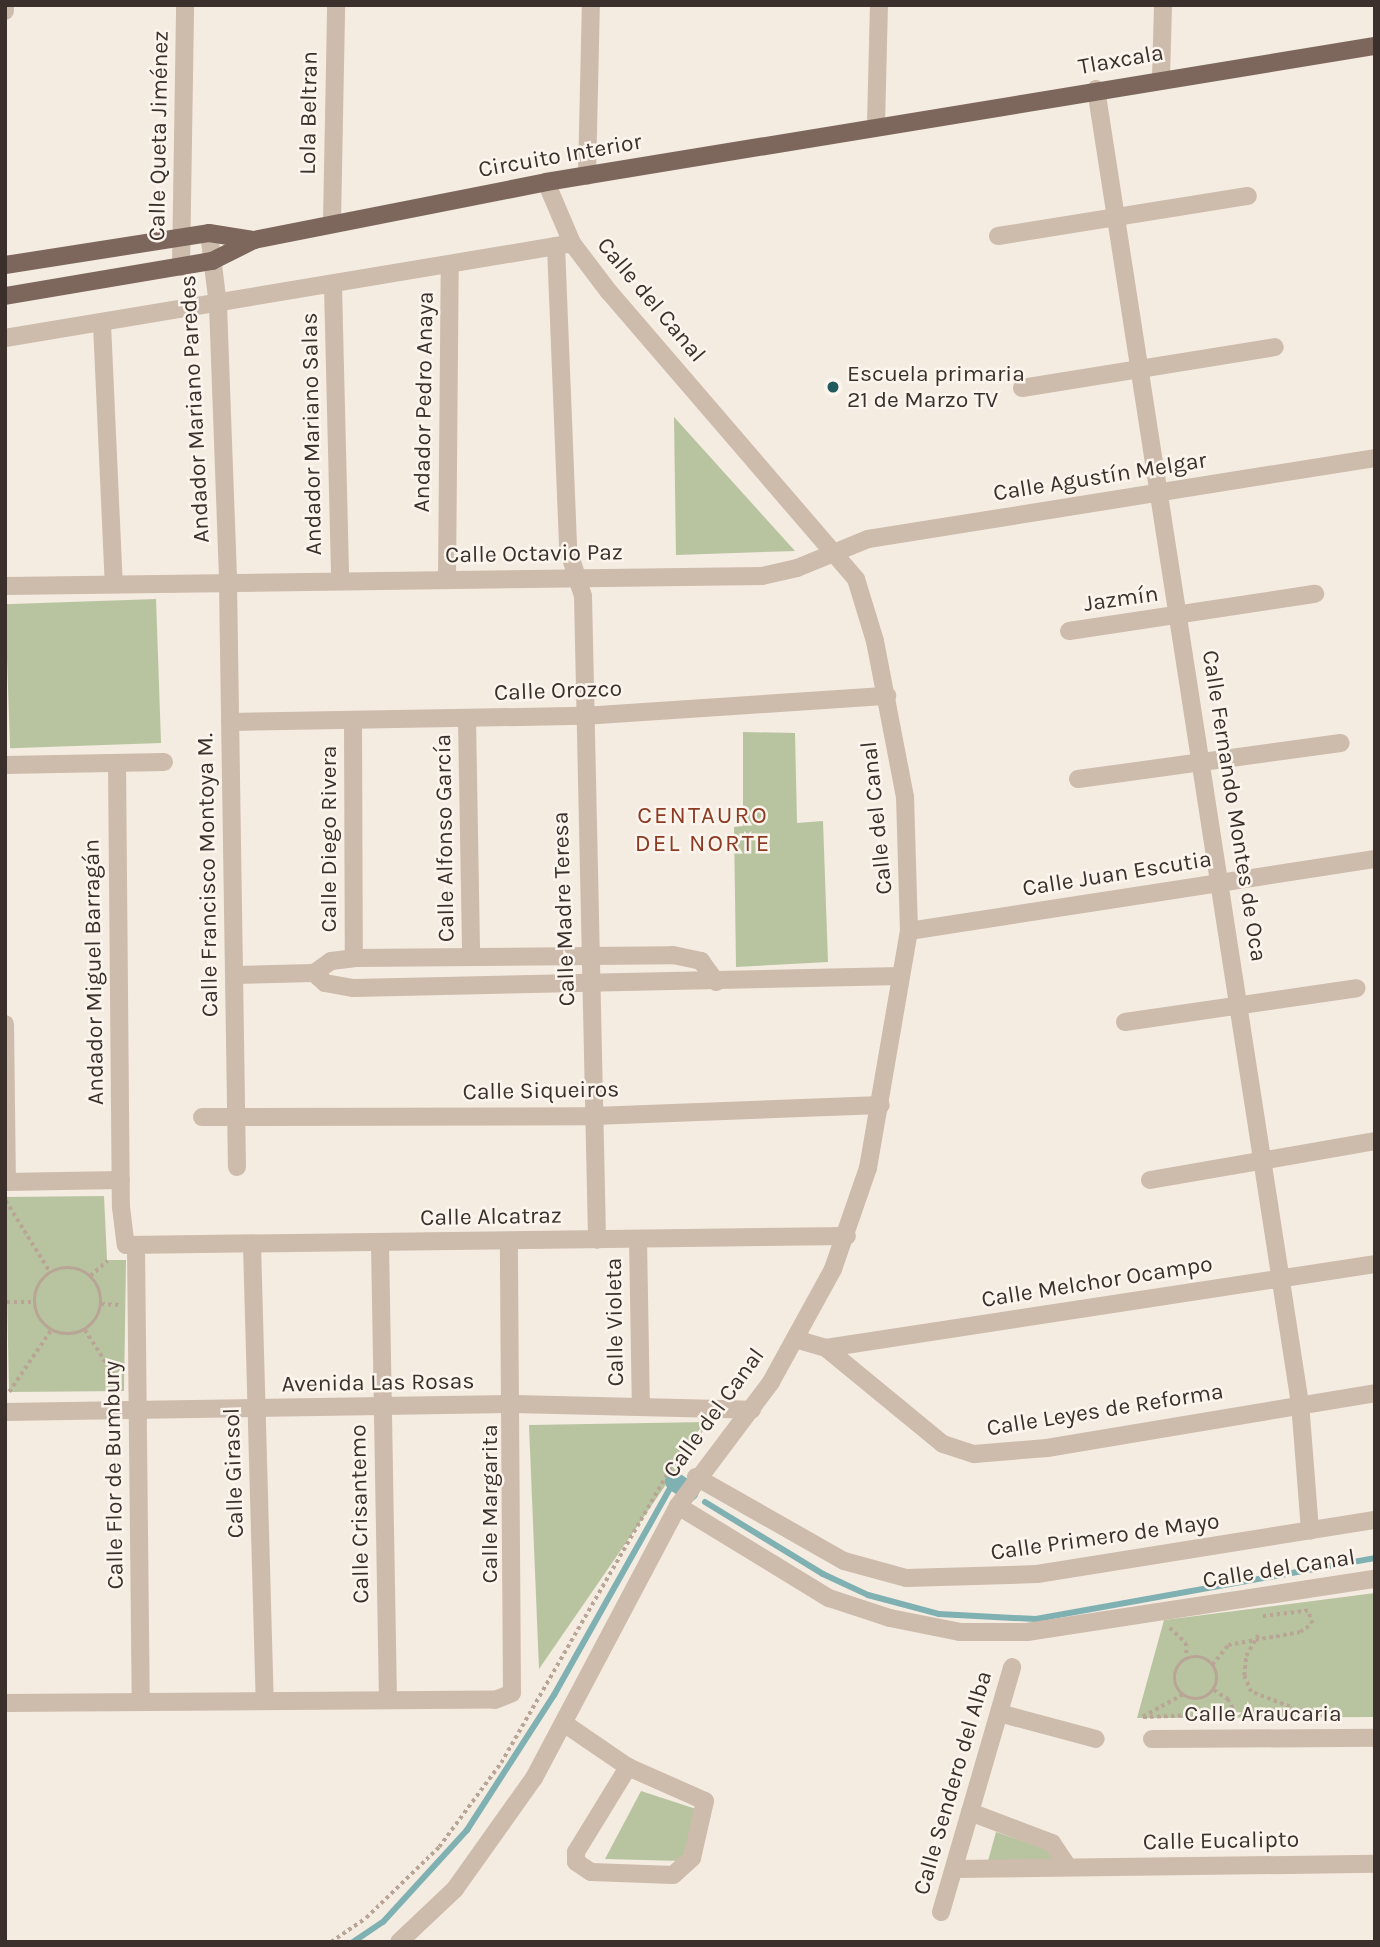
<!DOCTYPE html>
<meta charset="utf-8">
<style>
body{margin:0}
#map{position:relative;width:1380px;height:1947px;overflow:hidden;background:#f4ebe1;font-family:Karla,sans-serif}
div>[style]{position:absolute}
.green>*{inset:0;background:#b8c4a0;transform-origin:0 0}
.stream>*{height:6px;margin:-3px;padding:0 3px;transform-origin:3px;border-radius:3px;background:#7fb0b2}
.canal>*{height:19px;margin:-9.5px;padding:0 9.5px;transform-origin:9.5px;border-radius:9.5px;background:#7fb0b2}
.path>*{height:3.5px;margin-top:-1.75px;transform-origin:0;background:repeating-linear-gradient(90deg,#b9a596 0 3.5px,transparent 0 7px)}
.path>.ring{margin:-1.75px;padding:0;box-sizing:content-box;background:none;border:3.5px solid #b9a596;border-radius:50%}
.minor>*{height:18px;margin:-9px;padding:0 9px;transform-origin:9px;border-radius:9px;background:#cdbbac}
.major>*{height:18px;margin:-9px;padding:0 9px;transform-origin:9px;border-radius:9px;background:#7d675c}
.dots>*{width:19px;height:19px;translate:-50% -50%;box-sizing:border-box;border:4px solid #fbf5ee;border-radius:50%}
span{translate:-50% -50%;white-space:nowrap;text-align:center;line-height:1.15;-webkit-text-stroke:5px #fbf5ee;paint-order:stroke}
.street-label{font-size:23px;color:#3b302b}
.poi-label{font-size:23px;color:#3b302b}
.left{translate:0 -50%;text-align:left}
.neighbourhood-label{font-size:24px;color:#8c3b22;letter-spacing:2px}
.frame{position:absolute;inset:0;border:7px solid #3b302b;pointer-events:none}
</style>
<div id="map">
<div class="green">
<i style="clip-path:polygon(674px 417px,795px 551px,676px 555px)"></i>
<i style="left:156px;top:599px;width:144px;height:151px;rotate:88deg"></i>
<i style="clip-path:polygon(743px 732px,795px 733px,797px 823px,823px 821px,828px 962px,736px 967px,734px 827px,743px 826px)"></i>
<i style="clip-path:polygon(104px 1196px,107px 1260px,126px 1260px,124px 1391px,9px 1392px,5px 1197px)"></i>
<i style="clip-path:polygon(709px 1422px,539px 1669px,529px 1425px)"></i>
<i style="clip-path:polygon(1375px 1593px,1375px 1717px,1137px 1718px,1164px 1620px)"></i>
<i style="clip-path:polygon(641px 1791px,696px 1809px,682px 1861px,605px 1859px)"></i>
<i style="clip-path:polygon(996px 1832px,1052px 1851px,1054px 1859px,988px 1861px)"></i>
</div>
<div class="stream">
<i style="left:705px;top:1502px;width:138px;rotate:31.4deg"></i>
<i style="left:823px;top:1574px;width:50px;rotate:25deg"></i>
<i style="left:868px;top:1595px;width:73px;rotate:15deg"></i>
<i style="left:939px;top:1614px;width:97px;rotate:3deg"></i>
<i style="left:1036px;top:1619px;width:344px;rotate:-10.2deg"></i>
<i style="left:353px;top:1942px;width:36px;rotate:-34deg"></i>
<i style="left:383px;top:1922px;width:125px;rotate:-47.6deg"></i>
<i style="left:467px;top:1830px;width:161px;rotate:-57.2deg"></i>
<i style="left:554px;top:1695px;width:245px;rotate:-60.7deg"></i>
</div>
<div class="canal">
<i style="left:674px;top:1481px;width:18px;rotate:34deg"></i>
</div>
<div class="path">
<i style="left:6px;top:1201px;width:84px;rotate:58.2deg"></i>
<i class="ring" style="left:35px;top:1268px;width:62.5px;height:62.5px"></i>
<i style="left:90px;top:1276px;width:23px;rotate:-41deg"></i>
<i style="left:7px;top:1302px;width:27px"></i>
<i style="left:101px;top:1304px;width:19px;rotate:3deg"></i>
<i style="left:85px;top:1330px;width:64px;rotate:57.1deg"></i>
<i style="left:9px;top:1392px;width:75px;rotate:-55.9deg"></i>
<i style="left:1170px;top:1628px;width:22px;rotate:43deg"></i>
<i style="left:1186px;top:1643px;width:17px;rotate:87deg"></i>
<i class="ring" style="left:1175px;top:1657px;width:38.5px;height:38.5px"></i>
<i style="left:1212px;top:1665px;width:26px;rotate:-51deg"></i>
<i style="left:1228px;top:1645px;width:73px;rotate:-10.2deg"></i>
<i style="left:1300px;top:1632px;width:14px;rotate:-34deg"></i>
<i style="left:1312px;top:1624px;width:14px;rotate:-107deg"></i>
<i style="left:1308px;top:1611px;width:49px;rotate:173deg"></i>
<i style="left:1214px;top:1690px;width:17px;rotate:33deg"></i>
<i style="left:1228px;top:1699px;width:16px;rotate:63deg"></i>
<i style="left:1183px;top:1695px;width:46px;rotate:151.2deg"></i>
<i style="left:1143px;top:1717px;width:139px;rotate:-2.1deg"></i>
<i style="left:1282px;top:1712px;width:9px;rotate:-32deg"></i>
<i style="left:1290px;top:1707px;width:42px;rotate:-159deg"></i>
<i style="left:1251px;top:1692px;width:17px;rotate:-114deg"></i>
<i style="left:1244px;top:1676px;width:20px;rotate:-84deg"></i>
<i style="left:1246px;top:1656px;width:24px;rotate:-60deg"></i>
<i style="left:331px;top:1942px;width:42px;rotate:-34.4deg"></i>
<i style="left:366px;top:1918px;width:102px;rotate:-44.2deg"></i>
<i style="left:439px;top:1847px;width:104px;rotate:-53.6deg"></i>
<i style="left:501px;top:1763px;width:337px;rotate:-60.1deg"></i>
<i style="left:669px;top:1471px;width:18px;rotate:-34deg"></i>
</div>
<div class="minor">
<i style="left:5px;top:11px;width:6px;rotate:-90deg"></i>
<i style="left:1161px;top:78px;width:73px;rotate:-88.4deg"></i>
<i style="left:1096px;top:89px;width:1330px;rotate:81.18deg"></i>
<i style="left:1300px;top:1403px;width:128px;rotate:85.5deg"></i>
<i style="left:876px;top:126px;width:121px;rotate:-88.6deg"></i>
<i style="left:587px;top:176px;width:171px;rotate:-88.7deg"></i>
<i style="left:332px;top:222px;width:217px;rotate:-88.9deg"></i>
<i style="left:209px;top:233px;width:73px;rotate:82.9deg"></i>
<i style="left:218px;top:305px;width:278px;rotate:87.9deg"></i>
<i style="left:228px;top:583px;width:584px;rotate:89.12deg"></i>
<i style="left:998px;top:236px;width:253px;rotate:-9.1deg"></i>
<i style="left:556px;top:246px;width:303px;rotate:87.7deg"></i>
<i style="left:568px;top:549px;width:49px;rotate:72.3deg"></i>
<i style="left:583px;top:596px;width:644px;rotate:88.75deg"></i>
<i style="left:181px;top:267px;width:262px;rotate:-89.1deg"></i>
<i style="left:333px;top:286px;width:295px;rotate:88.6deg"></i>
<i style="left:102px;top:324px;width:260px;rotate:87.4deg"></i>
<i style="left:5px;top:338px;width:571px;rotate:-9.48deg"></i>
<i style="left:1022px;top:388px;width:256px;rotate:-9.2deg"></i>
<i style="left:447px;top:580px;width:314px;rotate:-89.5deg"></i>
<i style="left:5px;top:586px;width:757px;rotate:-0.76deg"></i>
<i style="left:762px;top:576px;width:36px;rotate:-13deg"></i>
<i style="left:797px;top:568px;width:77px;rotate:-22.2deg"></i>
<i style="left:868px;top:539px;width:513px;rotate:-9.08deg"></i>
<i style="left:1069px;top:631px;width:249px;rotate:-8.6deg"></i>
<i style="left:467px;top:719px;width:238px;rotate:89deg"></i>
<i style="left:353px;top:720px;width:238px;rotate:89.8deg"></i>
<i style="left:230px;top:722px;width:353px;rotate:-1deg"></i>
<i style="left:583px;top:716px;width:305px;rotate:-3.8deg"></i>
<i style="left:117px;top:763px;width:444px;rotate:89.5deg"></i>
<i style="left:121px;top:1207px;width:38px;rotate:83deg"></i>
<i style="left:126px;top:1245px;width:721px;rotate:-0.72deg"></i>
<i style="left:5px;top:765px;width:159px;rotate:-1.1deg"></i>
<i style="left:1078px;top:779px;width:265px;rotate:-7.8deg"></i>
<i style="left:909px;top:931px;width:472px;rotate:-8.8deg"></i>
<i style="left:314px;top:973px;width:15px;rotate:42deg"></i>
<i style="left:325px;top:983px;width:29px;rotate:10deg"></i>
<i style="left:354px;top:988px;width:547px;rotate:-1.26deg"></i>
<i style="left:234px;top:975px;width:80px;rotate:-1.4deg"></i>
<i style="left:314px;top:973px;width:21px;rotate:-35deg"></i>
<i style="left:331px;top:961px;width:23px;rotate:-7deg"></i>
<i style="left:354px;top:958px;width:319px;rotate:-0.5deg"></i>
<i style="left:673px;top:955px;width:29px;rotate:12deg"></i>
<i style="left:701px;top:961px;width:26px;rotate:54deg"></i>
<i style="left:1125px;top:1022px;width:234px;rotate:-8.3deg"></i>
<i style="left:5px;top:1024px;width:158px;rotate:89.3deg"></i>
<i style="left:202px;top:1117px;width:392px;rotate:-0.1deg"></i>
<i style="left:594px;top:1116px;width:287px;rotate:-2.2deg"></i>
<i style="left:1150px;top:1180px;width:228px;rotate:-9.8deg"></i>
<i style="left:5px;top:1182px;width:116px;rotate:-1deg"></i>
<i style="left:638px;top:1239px;width:165px;rotate:89deg"></i>
<i style="left:380px;top:1243px;width:456px;rotate:89deg"></i>
<i style="left:252px;top:1245px;width:455px;rotate:88.4deg"></i>
<i style="left:136px;top:1247px;width:455px;rotate:89.4deg"></i>
<i style="left:795px;top:1339px;width:32px;rotate:16deg"></i>
<i style="left:826px;top:1348px;width:151px;rotate:39.4deg"></i>
<i style="left:943px;top:1444px;width:33px;rotate:18deg"></i>
<i style="left:974px;top:1454px;width:73px;rotate:-4.7deg"></i>
<i style="left:1047px;top:1448px;width:333px;rotate:-9.5deg"></i>
<i style="left:826px;top:1348px;width:555px;rotate:-8.7deg"></i>
<i style="left:5px;top:1412px;width:509px;rotate:-0.9deg"></i>
<i style="left:514px;top:1404px;width:238px;rotate:1.4deg"></i>
<i style="left:696px;top:1477px;width:170px;rotate:29.6deg"></i>
<i style="left:844px;top:1561px;width:64px;rotate:15.3deg"></i>
<i style="left:906px;top:1578px;width:131px;rotate:-1.7deg"></i>
<i style="left:1037px;top:1574px;width:342px;rotate:-9.1deg"></i>
<i style="left:678px;top:1506px;width:177px;rotate:31.4deg"></i>
<i style="left:829px;top:1598px;width:64px;rotate:18.2deg"></i>
<i style="left:890px;top:1618px;width:71px;rotate:11.3deg"></i>
<i style="left:960px;top:1632px;width:67px"></i>
<i style="left:1027px;top:1632px;width:352px;rotate:-8.7deg"></i>
<i style="left:5px;top:1703px;width:490px;rotate:-0.4deg"></i>
<i style="left:495px;top:1700px;width:18px;rotate:-22deg"></i>
<i style="left:512px;top:1693px;width:452px;rotate:-90.4deg"></i>
<i style="left:999px;top:1713px;width:100px;rotate:15deg"></i>
<i style="left:565px;top:1724px;width:76px;rotate:34.3deg"></i>
<i style="left:1152px;top:1739px;width:223px;rotate:-0.3deg"></i>
<i style="left:628px;top:1767px;width:84px;rotate:23.8deg"></i>
<i style="left:705px;top:1801px;width:58px;rotate:102.8deg"></i>
<i style="left:692px;top:1858px;width:25px;rotate:138deg"></i>
<i style="left:673px;top:1875px;width:82px;rotate:-177.9deg"></i>
<i style="left:591px;top:1872px;width:18px;rotate:-146deg"></i>
<i style="left:576px;top:1862px;width:10px;rotate:-90deg"></i>
<i style="left:576px;top:1852px;width:100px;rotate:-58.5deg"></i>
<i style="left:970px;top:1812px;width:88px;rotate:20.7deg"></i>
<i style="left:1052px;top:1843px;width:29px;rotate:56deg"></i>
<i style="left:954px;top:1869px;width:421px;rotate:-0.7deg"></i>
<i style="left:941px;top:1912px;width:255px;rotate:-73.8deg"></i>
<i style="left:399px;top:1942px;width:77px;rotate:-43.4deg"></i>
<i style="left:455px;top:1889px;width:136px;rotate:-54.6deg"></i>
<i style="left:534px;top:1778px;width:308px;rotate:-62.1deg"></i>
<i style="left:678px;top:1506px;width:155px;rotate:-53.1deg"></i>
<i style="left:771px;top:1382px;width:129px;rotate:-61.2deg"></i>
<i style="left:833px;top:1269px;width:107px;rotate:-70.9deg"></i>
<i style="left:868px;top:1168px;width:241px;rotate:-80.2deg"></i>
<i style="left:909px;top:931px;width:134px;rotate:-91.7deg"></i>
<i style="left:905px;top:797px;width:159px;rotate:-100.9deg"></i>
<i style="left:875px;top:641px;width:65px;rotate:-107deg"></i>
<i style="left:856px;top:579px;width:379px;rotate:-130.7deg"></i>
<i style="left:609px;top:292px;width:61px;rotate:-127.1deg"></i>
<i style="left:572px;top:243px;width:66px;rotate:-113.1deg"></i>
</div>
<div class="major">
<i style="left:5px;top:265px;width:206px;rotate:-8.9deg"></i>
<i style="left:209px;top:233px;width:46px;rotate:8.8deg"></i>
<i style="left:5px;top:296px;width:210px;rotate:-9.6deg"></i>
<i style="left:212px;top:261px;width:47px;rotate:-26.6deg"></i>
<i style="left:254px;top:240px;width:298px;rotate:-11.2deg"></i>
<i style="left:546px;top:182px;width:840px;rotate:-9.32deg"></i>
</div>
<div class="dots">
<i style="left:833px;top:387px;background:#1f5a5e"></i>
</div>
<div class="street-label">
<span style="left:1121px;top:60px;rotate:-10deg">Tlaxcala</span>
<span style="left:309px;top:113px;rotate:-89deg">Lola Beltran</span>
<span style="left:159px;top:136px;rotate:-89deg">Calle Queta Jiménez</span>
<span style="left:560px;top:156px;rotate:-10deg">Circuito Interior</span>
<span style="left:651px;top:300px;rotate:50deg">Calle del Canal</span>
<span style="left:424px;top:402px;rotate:-89deg">Andador Pedro Anaya</span>
<span style="left:195px;top:409px;rotate:-93deg">Andador Mariano Paredes</span>
<span style="left:312px;top:434px;rotate:-91deg">Andador Mariano Salas</span>
<span style="left:1100px;top:477px;rotate:-9deg">Calle Agustín Melgar</span>
<span style="left:534px;top:554px;rotate:-1deg">Calle Octavio Paz</span>
<span style="left:1121px;top:599px;rotate:-8deg">Jazmín</span>
<span style="left:558px;top:691px;rotate:-2deg">Calle Orozco</span>
<span style="left:1234px;top:806px;rotate:81deg">Calle Fernando Montes de Oca</span>
<span style="left:877px;top:818px;rotate:-96deg">Calle del Canal</span>
<span style="left:445px;top:838px;rotate:-91deg">Calle Alfonso García</span>
<span style="left:329px;top:839px;rotate:-90deg">Calle Diego Rivera</span>
<span style="left:1117px;top:874px;rotate:-9deg">Calle Juan Escutia</span>
<span style="left:208px;top:875px;rotate:-91deg">Calle Francisco Montoya M.</span>
<span style="left:564px;top:909px;rotate:-92deg">Calle Madre Teresa</span>
<span style="left:94px;top:972px;rotate:-91deg">Andador Miguel Barragán</span>
<span style="left:541px;top:1091px;rotate:-1deg">Calle Siqueiros</span>
<span style="left:491px;top:1217px;rotate:-1deg">Calle Alcatraz</span>
<span style="left:1097px;top:1282px;rotate:-9deg">Calle Melchor Ocampo</span>
<span style="left:615px;top:1322px;rotate:-91deg">Calle Violeta</span>
<span style="left:378px;top:1383px;rotate:-1deg">Avenida Las Rosas</span>
<span style="left:1105px;top:1410px;rotate:-9deg">Calle Leyes de Reforma</span>
<span style="left:714px;top:1413px;rotate:-54deg">Calle del Canal</span>
<span style="left:234px;top:1473px;rotate:-92deg">Calle Girasol</span>
<span style="left:114px;top:1475px;rotate:-91deg">Calle Flor de Bumbury</span>
<span style="left:490px;top:1504px;rotate:-90deg">Calle Margarita</span>
<span style="left:360px;top:1514px;rotate:-91deg">Calle Crisantemo</span>
<span style="left:1105px;top:1537px;rotate:-8deg">Calle Primero de Mayo</span>
<span style="left:1279px;top:1569px;rotate:-9deg">Calle del Canal</span>
<span style="left:1263px;top:1714px">Calle Araucaria</span>
<span style="left:953px;top:1783px;rotate:-74deg">Calle Sendero del Alba</span>
<span style="left:1221px;top:1841px;rotate:-1deg">Calle Eucalipto</span>
</div>
<div class="poi-label">
<span class="left" style="left:847px;top:387px">Escuela primaria<br>21 de Marzo TV</span>
</div>
<div class="neighbourhood-label">
<span style="left:703px;top:830px">CENTAURO<br>DEL NORTE</span>
</div>
<div class="frame"></div>
</div>
